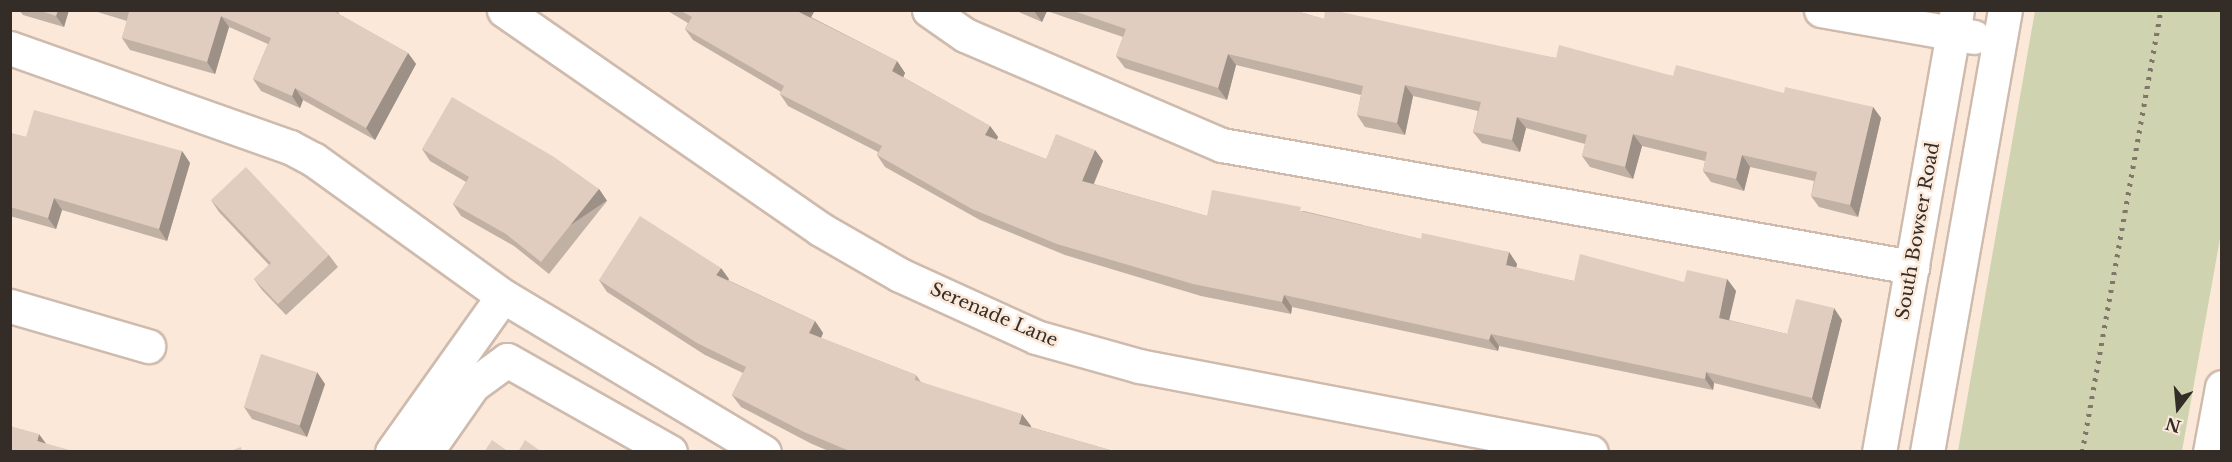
<!DOCTYPE html>
<style>
body{margin:0}
#map{position:relative;width:2232px;height:462px;overflow:hidden;background:#fbe8d9;font-family:"Libre Baskerville",serif}
div>[style]{position:absolute}
.green>*{inset:0;background:#cfd3af}
.roads{filter:drop-shadow(2px 0 #cebbad) drop-shadow(-2px 0 #cebbad) drop-shadow(0 2px #cebbad) drop-shadow(0 -2px #cebbad)}
.minor>*{height:33px;margin:-16.5px;padding:0 16.5px;transform-origin:16.5px;border-radius:16.5px;background:#fff}
.rail>*{height:4.5px;margin-top:-2.25px;transform-origin:0;background:repeating-linear-gradient(90deg,#81756c 0 3px,transparent 0 9px)}
.wall>*{inset:0;background:#c1b0a4}
.shaded-wall>*{inset:0;background:#9d9086;transform-origin:0 0}
.building>*{inset:0;background:#e0cdbf;transform-origin:0 0}
span{translate:-50% -50%;white-space:nowrap;text-align:center;line-height:1.15;-webkit-text-stroke:5px #fbe8d9;paint-order:stroke}
.street-label{font-size:18px;color:#342d27}
.frame{position:absolute;inset:0;border:12px solid #342d27;pointer-events:none}
.north{position:absolute;left:2148px;top:378px;width:60px;height:60px;-webkit-text-stroke:4px #fbe8d9;paint-order:stroke;rotate:196deg;font-size:16px;font-weight:700;line-height:24px;text-align:center;color:#342d27}
.north::after{content:'';display:block;margin:auto;width:21px;height:27px;background:#342d27;clip-path:polygon(50% 0,100% 100%,50% 72%,0 100%)}
</style>
<div id="map">
<div class="green">
<i style="clip-path:polygon(2035px 11px,2221px 11px,2221px 233px,2182px 451px,1958px 451px)"></i>
</div>
<div class="roads">
<div class="minor">
<i style="left:504px;top:10px;width:384px;rotate:34.7deg"></i>
<i style="left:820px;top:229px;width:92px;rotate:29.9deg"></i>
<i style="left:900px;top:275px;width:149px;rotate:24.5deg"></i>
<i style="left:1036px;top:337px;width:107px;rotate:15.7deg"></i>
<i style="left:1139px;top:366px;width:460px;rotate:10.8deg"></i>
<i style="left:929px;top:10px;width:44px;rotate:34.8deg"></i>
<i style="left:965px;top:35px;width:280px;rotate:23.2deg"></i>
<i style="left:1222px;top:145px;width:701px;rotate:10.03deg"></i>
<i style="left:1821px;top:10px;width:155px;rotate:10deg"></i>
<i style="left:10px;top:48px;width:297px;rotate:19.5deg"></i>
<i style="left:290px;top:147px;width:26px;rotate:28deg"></i>
<i style="left:313px;top:159px;width:234px;rotate:35.8deg"></i>
<i style="left:10px;top:306px;width:144px;rotate:16.2deg"></i>
<i style="left:392px;top:452px;width:191px;rotate:-54.6deg"></i>
<i style="left:503px;top:296px;width:304px;rotate:30.9deg"></i>
<i style="left:426px;top:452px;width:82px;rotate:-55deg"></i>
<i style="left:473px;top:385px;width:42px;rotate:-36.3deg"></i>
<i style="left:507px;top:360px;width:187px;rotate:29.4deg"></i>
<i style="left:1879px;top:452px;width:449px;rotate:-80deg"></i>
<i style="left:1927px;top:452px;width:449px;rotate:-80deg"></i>
<i style="left:2210px;top:452px;width:66px;rotate:-79.5deg"></i>
</div>
</div>
<div class="rail">
<i style="left:2082px;top:452px;width:449px;rotate:-79.9deg"></i>
</div>
<div class="wall">
<i style="clip-path:polygon(19px 10px,69px 10px,64px 27px,23px 15px)"></i>
<i style="clip-path:polygon(91px 10px,337px 10px,340px 15px,408px 53px,416px 64px,375px 140px,303px 100px,300px 108px,261px 91px,253px 79px,268px 44px,229px 27px,215px 74px,130px 50px,122px 38px,127px 21px)"></i>
<i style="clip-path:polygon(666px 10px,815px 10px,811px 17px,897px 61px,905px 73px,903px 77px,990px 126px,998px 137px,997px 140px,1046px 159px,1095px 150px,1103px 161px,1094px 184px,1207px 216px,1304px 211px,1421px 239px,1509px 252px,1517px 264px,1516px 268px,1574px 281px,1684px 282px,1727px 279px,1736px 291px,1729px 320px,1787px 334px,1842px 320px,1820px 409px,1714px 383px,1713px 390px,1499px 346px,1498px 351px,1292px 307px,1291px 314px,1201px 296px,1065px 255px,980px 220px,885px 167px,877px 155px,878px 152px,788px 106px,780px 94px,781px 92px,693px 40px,685px 29px,688px 23px)"></i>
<i style="clip-path:polygon(1014px 10px,1293px 10px,1324px 19px,1556px 58px,1873px 107px,1881px 118px,1858px 217px,1819px 207px,1811px 196px,1814px 181px,1750px 167px,1744px 191px,1711px 182px,1703px 171px,1705px 161px,1642px 146px,1633px 179px,1590px 167px,1582px 156px,1585px 144px,1526px 128px,1520px 152px,1482px 143px,1473px 132px,1478px 111px,1413px 96px,1405px 135px,1365px 127px,1357px 115px,1361px 95px,1236px 65px,1227px 100px,1125px 68px,1116px 56px,1123px 37px,1047px 11px,1042px 22px)"></i>
<i style="clip-path:polygon(10px 133px,26px 137px,182px 151px,190px 163px,167px 241px,62px 210px,56px 229px,10px 216px)"></i>
<i style="clip-path:polygon(422px 149px,599px 189px,607px 201px,549px 274px,514px 246px,461px 216px,453px 204px,466px 182px,430px 161px)"></i>
<i style="clip-path:polygon(211px 200px,329px 255px,338px 267px,286px 315px,262px 290px,254px 279px,269px 265px,219px 212px)"></i>
<i style="clip-path:polygon(729px 279px,728px 280px,815px 321px,823px 333px,821px 338px,916px 375px,921px 382px,1031px 426px,1030px 427px,1117px 452px,831px 452px,812px 444px,741px 407px,732px 395px,743px 373px,705px 355px,607px 292px,599px 280px)"></i>
<i style="clip-path:polygon(325px 384px,307px 437px,252px 419px,244px 407px)"></i>
</div>
<div class="shaded-wall">
<i style="clip-path:polygon(58px 10px,69px 10px,64px 27px,56px 16px)"></i>
<i style="clip-path:polygon(800px 10px,815px 10px,808px 23px,799px 12px)"></i>
<i style="clip-path:polygon(1046px 10px,1047px 11px,1042px 22px,1034px 11px)"></i>
<i style="clip-path:polygon(221px 16px,229px 27px,215px 74px,207px 62px)"></i>
<i style="clip-path:polygon(408px 53px,416px 64px,375px 140px,366px 128px)"></i>
<i style="clip-path:polygon(1228px 54px,1236px 65px,1227px 100px,1218px 88px)"></i>
<i style="clip-path:polygon(897px 61px,905px 73px,901px 82px,892px 71px)"></i>
<i style="clip-path:polygon(1405px 85px,1413px 96px,1405px 135px,1397px 123px)"></i>
<i style="clip-path:polygon(295px 88px,303px 100px,300px 108px,292px 96px)"></i>
<i style="clip-path:polygon(1873px 107px,1881px 118px,1858px 217px,1850px 205px)"></i>
<i style="clip-path:polygon(1517px 117px,1526px 128px,1520px 152px,1512px 140px)"></i>
<i style="clip-path:polygon(990px 126px,998px 137px,993px 146px,985px 135px)"></i>
<i style="clip-path:polygon(1633px 134px,1642px 146px,1633px 179px,1625px 167px)"></i>
<i style="clip-path:polygon(1095px 150px,1103px 161px,1090px 192px,1082px 181px)"></i>
<i style="clip-path:polygon(182px 151px,190px 163px,167px 241px,159px 229px)"></i>
<i style="clip-path:polygon(1742px 155px,1750px 167px,1744px 191px,1736px 179px)"></i>
<i style="left:599px;top:189px;width:14px;height:93px;rotate:56deg"></i>
<i style="clip-path:polygon(54px 198px,62px 210px,56px 229px,48px 218px)"></i>
<i style="clip-path:polygon(1509px 252px,1517px 264px,1514px 277px,1506px 265px)"></i>
<i style="clip-path:polygon(721px 268px,729px 279px,724px 286px,716px 275px)"></i>
<i style="clip-path:polygon(1727px 279px,1736px 291px,1727px 329px,1719px 318px)"></i>
<i style="clip-path:polygon(1284px 295px,1292px 307px,1291px 314px,1282px 302px)"></i>
<i style="clip-path:polygon(1834px 308px,1842px 320px,1820px 409px,1812px 398px)"></i>
<i style="clip-path:polygon(815px 321px,823px 333px,818px 345px,809px 333px)"></i>
<i style="clip-path:polygon(1491px 334px,1499px 346px,1498px 351px,1489px 340px)"></i>
<i style="clip-path:polygon(317px 372px,325px 384px,307px 437px,299px 425px)"></i>
<i style="clip-path:polygon(1706px 372px,1714px 383px,1713px 390px,1705px 379px)"></i>
<i style="clip-path:polygon(1022px 414px,1031px 426px,1028px 435px,1019px 424px)"></i>
<i style="clip-path:polygon(39px 434px,47px 445px,37px 441px)"></i>
</div>
<div class="building">
<i style="clip-path:polygon(38px 10px,58px 10px,56px 16px)"></i>
<i style="clip-path:polygon(123px 10px,332px 10px,408px 53px,366px 128px,295px 88px,292px 96px,253px 79px,271px 38px,221px 16px,207px 62px,122px 38px,129px 12px)"></i>
<i style="clip-path:polygon(679px 10px,800px 10px,799px 12px,897px 61px,892px 71px,990px 126px,985px 135px,1046px 159px,1056px 134px,1095px 150px,1082px 181px,1207px 216px,1212px 190px,1301px 207px,1300px 211px,1421px 239px,1422px 233px,1509px 252px,1506px 265px,1574px 281px,1580px 254px,1684px 282px,1687px 270px,1727px 279px,1719px 318px,1787px 334px,1796px 299px,1834px 308px,1812px 398px,1706px 372px,1705px 379px,1491px 334px,1489px 340px,1284px 295px,1282px 302px,1193px 284px,1057px 244px,972px 209px,877px 155px,882px 146px,780px 94px,784px 86px,685px 29px,692px 17px)"></i>
<i style="clip-path:polygon(1071px 10px,1293px 10px,1324px 19px,1325px 10px,1332px 10px,1556px 58px,1559px 45px,1673px 76px,1676px 65px,1784px 93px,1785px 87px,1873px 107px,1850px 205px,1811px 196px,1817px 172px,1742px 155px,1736px 179px,1703px 171px,1707px 152px,1633px 134px,1625px 167px,1582px 156px,1587px 135px,1517px 117px,1512px 140px,1473px 132px,1481px 102px,1405px 85px,1397px 123px,1357px 115px,1363px 86px,1228px 54px,1218px 88px,1116px 56px,1126px 29px)"></i>
<i style="clip-path:polygon(452px 97px,554px 157px,599px 189px,541px 262px,506px 234px,453px 204px,469px 177px,422px 149px)"></i>
<i style="clip-path:polygon(34px 110px,182px 151px,159px 229px,54px 198px,48px 218px,10px 207px,10px 133px,26px 137px)"></i>
<i style="clip-path:polygon(246px 167px,329px 255px,278px 304px,254px 279px,271px 263px,211px 200px)"></i>
<i style="clip-path:polygon(640px 216px,721px 268px,716px 275px,815px 321px,809px 333px,916px 375px,915px 380px,1022px 414px,1019px 424px,1117px 452px,852px 452px,804px 432px,732px 395px,746px 367px,697px 343px,599px 280px)"></i>
<i style="left:261px;top:354px;width:59px;height:56px;rotate:18deg"></i>
<i style="clip-path:polygon(10px 426px,39px 434px,37px 441px,77px 452px,10px 452px)"></i>
<i style="clip-path:polygon(492px 440px,509px 452px,484px 452px)"></i>
<i style="clip-path:polygon(525px 440px,542px 452px,518px 452px)"></i>
<i style="clip-path:polygon(241px 447px,242px 452px,227px 452px)"></i>
</div>
<div class="street-label">
<span style="left:1918px;top:231px;rotate:-80deg">South Bowser Road</span>
<span style="left:994px;top:315px;rotate:23deg">Serenade Lane</span>
</div>
<div class="frame"></div>
<div class="north">N</div>
</div>
